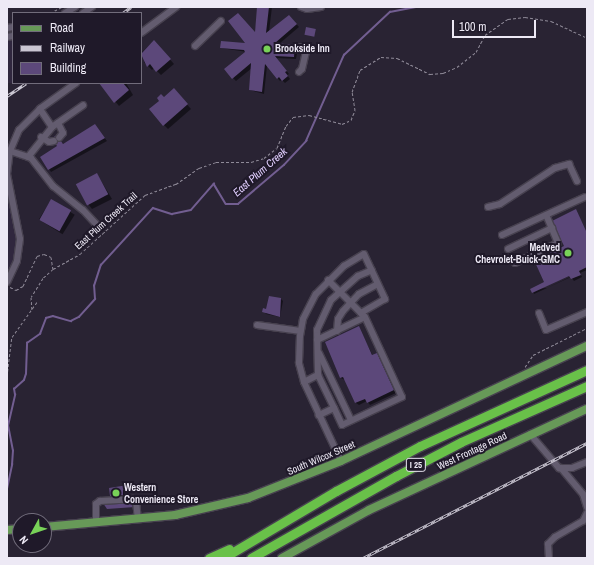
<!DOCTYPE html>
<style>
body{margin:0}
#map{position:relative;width:594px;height:565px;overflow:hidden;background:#292333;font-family:"Archivo Narrow",sans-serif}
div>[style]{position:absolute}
.built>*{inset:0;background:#30273e;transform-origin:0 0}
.shadow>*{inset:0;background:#0007;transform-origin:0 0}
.stream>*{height:1.5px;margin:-0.75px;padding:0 0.75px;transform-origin:0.75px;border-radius:0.75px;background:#725e91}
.building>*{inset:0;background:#5c487a;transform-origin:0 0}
.path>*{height:1px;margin-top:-0.5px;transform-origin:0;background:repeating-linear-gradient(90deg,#8f8a98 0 3px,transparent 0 5px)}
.roads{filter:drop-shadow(1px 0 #47414f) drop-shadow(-1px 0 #47414f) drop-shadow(0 1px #47414f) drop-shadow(0 -1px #47414f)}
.minor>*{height:6px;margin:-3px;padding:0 3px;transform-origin:3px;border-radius:3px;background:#635c6f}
.major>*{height:8px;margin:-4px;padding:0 4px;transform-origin:4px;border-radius:4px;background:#679958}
.highway>*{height:9px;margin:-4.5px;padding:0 4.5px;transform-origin:4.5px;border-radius:4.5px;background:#69c149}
.rail>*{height:3px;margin-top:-1.5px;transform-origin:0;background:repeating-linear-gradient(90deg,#1f1929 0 4.5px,#cac6d2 0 9px);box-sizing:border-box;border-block:1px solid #cac6d2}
.dots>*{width:11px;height:11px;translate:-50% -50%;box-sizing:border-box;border:2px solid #1f1929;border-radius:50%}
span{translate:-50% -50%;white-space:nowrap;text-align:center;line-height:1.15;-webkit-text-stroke:4px #1f1929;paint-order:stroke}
.shield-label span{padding:1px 3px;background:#1f1929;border:1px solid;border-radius:3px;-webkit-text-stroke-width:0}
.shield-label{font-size:9px;color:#ede9f5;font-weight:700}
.poi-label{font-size:10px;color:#ede9f5;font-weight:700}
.left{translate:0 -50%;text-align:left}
.right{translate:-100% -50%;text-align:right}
.street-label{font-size:10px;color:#ede9f5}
.water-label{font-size:11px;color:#e1cfff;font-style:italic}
.frame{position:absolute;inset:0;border:8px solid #ede9f5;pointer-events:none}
.legend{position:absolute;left:12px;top:12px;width:130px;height:72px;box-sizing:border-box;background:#1f1929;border:1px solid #716c7b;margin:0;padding:5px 7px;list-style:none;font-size:12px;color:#ede9f5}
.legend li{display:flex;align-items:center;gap:8px;height:20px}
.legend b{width:20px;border:1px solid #716c7b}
.north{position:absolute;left:12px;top:513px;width:40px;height:40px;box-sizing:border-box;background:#1f1929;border:1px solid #716c7b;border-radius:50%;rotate:230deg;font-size:11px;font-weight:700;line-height:16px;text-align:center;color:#ede9f5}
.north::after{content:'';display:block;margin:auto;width:14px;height:18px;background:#78d258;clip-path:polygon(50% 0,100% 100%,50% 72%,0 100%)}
.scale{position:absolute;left:452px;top:20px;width:84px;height:18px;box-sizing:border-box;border:2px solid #ede9f5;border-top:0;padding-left:5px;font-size:12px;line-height:14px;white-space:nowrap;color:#ede9f5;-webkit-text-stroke:3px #1f1929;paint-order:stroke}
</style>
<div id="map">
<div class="built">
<i style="left:7px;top:41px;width:6px;height:42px"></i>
<i style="clip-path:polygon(7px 174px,19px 251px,7px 282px)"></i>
</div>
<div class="shadow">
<i style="clip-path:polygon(258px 7px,272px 7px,269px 32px,292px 19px,299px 27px,279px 44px,295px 46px,298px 48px,296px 59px,276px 58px,289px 74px,287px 75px,290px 79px,285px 83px,282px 80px,280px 81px,267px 66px,264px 94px,250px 90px,252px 68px,236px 81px,233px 78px,247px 52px,221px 48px,234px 43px,247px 43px,255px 34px)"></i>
<i style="clip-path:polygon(154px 41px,174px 64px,161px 75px,154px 68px,152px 70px,144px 62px,147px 60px,141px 53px)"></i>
<i style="clip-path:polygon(100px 83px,126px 83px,133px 95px,119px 106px)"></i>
<i style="clip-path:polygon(178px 94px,191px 109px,168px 129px,164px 125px,161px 101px)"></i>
<i style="clip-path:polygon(97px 128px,107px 141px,51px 172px,49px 169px,60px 139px,63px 144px)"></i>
<i style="clip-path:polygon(97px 174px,112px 199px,92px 209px,88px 204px)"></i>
<i style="left:51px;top:200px;width:28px;height:23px;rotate:32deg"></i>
<i style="clip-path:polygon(577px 213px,587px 233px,587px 270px,580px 273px,582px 277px,574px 281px,571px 277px,534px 294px,532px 289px,547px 288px,574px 275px,566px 246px)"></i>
<i style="clip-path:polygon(281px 299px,283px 301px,280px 317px,266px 314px,264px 310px,267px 311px)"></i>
<i style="clip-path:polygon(358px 327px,373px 356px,376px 354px,379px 357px,396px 393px,370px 405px,367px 401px,359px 405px,356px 403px,345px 380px,341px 378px,327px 342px)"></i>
<i style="clip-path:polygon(140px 484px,140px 489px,124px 490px,125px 497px,111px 496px,110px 489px,124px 489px,123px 485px)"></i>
</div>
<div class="stream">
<i style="left:7px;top:489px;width:25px;rotate:-78deg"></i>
<i style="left:12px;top:465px;width:14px;rotate:-86deg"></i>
<i style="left:13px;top:451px;width:25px;rotate:-101deg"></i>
<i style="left:8px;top:426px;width:32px;rotate:-77deg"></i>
<i style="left:15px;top:395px;width:6px;rotate:-99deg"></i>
<i style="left:14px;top:389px;width:13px;rotate:-42deg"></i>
<i style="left:24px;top:380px;width:6px;rotate:-72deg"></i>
<i style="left:26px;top:374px;width:31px;rotate:-88deg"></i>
<i style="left:27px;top:343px;width:16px;rotate:-35deg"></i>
<i style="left:40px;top:334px;width:17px;rotate:-69deg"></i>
<i style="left:46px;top:318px;width:7px;rotate:-16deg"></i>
<i style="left:53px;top:316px;width:19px;rotate:16deg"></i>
<i style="left:71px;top:321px;width:9px;rotate:-27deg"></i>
<i style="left:79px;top:317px;width:24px;rotate:-48deg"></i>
<i style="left:95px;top:299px;width:13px;rotate:-94deg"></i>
<i style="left:94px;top:286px;width:22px;rotate:-72deg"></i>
<i style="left:101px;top:265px;width:77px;rotate:-47.6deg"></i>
<i style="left:153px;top:208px;width:20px;rotate:18deg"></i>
<i style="left:172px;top:214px;width:19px;rotate:-12deg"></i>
<i style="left:191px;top:210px;width:35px;rotate:-49deg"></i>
<i style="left:214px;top:184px;width:23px;rotate:59deg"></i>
<i style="left:226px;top:204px;width:12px"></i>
<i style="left:238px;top:204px;width:60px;rotate:-40.3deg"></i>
<i style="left:284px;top:165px;width:33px;rotate:-47deg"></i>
<i style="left:306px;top:141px;width:94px;rotate:-66.2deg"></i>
<i style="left:344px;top:55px;width:63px;rotate:-43.1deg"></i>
<i style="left:390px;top:12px;width:26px;rotate:-11deg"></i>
</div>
<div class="building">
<i style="clip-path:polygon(257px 7px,269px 7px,266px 33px,289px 15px,297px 24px,275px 43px,295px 45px,294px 57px,275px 56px,287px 71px,285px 72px,288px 76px,282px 81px,279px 77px,277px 79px,265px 64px,262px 92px,249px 90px,251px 63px,232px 79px,224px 69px,245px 52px,244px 50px,220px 48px,221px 41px,245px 43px,228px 21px,238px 13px,255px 32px)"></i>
<i style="left:306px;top:27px;width:10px;height:8px;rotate:11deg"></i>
<i style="clip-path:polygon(154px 40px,171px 59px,156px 72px,150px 64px,147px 67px,141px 54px)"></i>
<i style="clip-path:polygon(99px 83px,123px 83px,129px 90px,114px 103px)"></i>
<i style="clip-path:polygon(174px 88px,188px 104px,163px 126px,149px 109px,159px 101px,157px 98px,161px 94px,164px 97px)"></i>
<i style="clip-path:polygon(95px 124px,105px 138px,48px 170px,40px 157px,57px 146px,52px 138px,57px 135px,63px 144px)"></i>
<i style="left:97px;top:173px;width:24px;height:24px;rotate:62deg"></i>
<i style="left:51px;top:199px;width:23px;height:24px;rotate:29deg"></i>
<i style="clip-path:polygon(576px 209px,587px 233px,587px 267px,579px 271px,581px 275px,571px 279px,569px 276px,532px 293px,530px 289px,544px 282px,534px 260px,564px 246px,552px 221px)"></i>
<i style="clip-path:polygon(269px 296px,281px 298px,280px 317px,262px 312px,263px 308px,266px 309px)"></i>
<i style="clip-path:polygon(359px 326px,372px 355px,377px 353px,394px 390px,367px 403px,365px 399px,355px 403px,343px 377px,340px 378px,325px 342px)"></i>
<i style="clip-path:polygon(140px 483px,141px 489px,123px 490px,123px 495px,110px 496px,109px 488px)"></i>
<i style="clip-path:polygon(131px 501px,135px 507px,107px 509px,103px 503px)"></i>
</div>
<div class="path">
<i style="left:50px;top:13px;width:13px;rotate:-27deg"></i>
<i style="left:53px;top:269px;width:31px;rotate:-29deg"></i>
<i style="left:80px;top:254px;width:88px;rotate:-42.2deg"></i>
<i style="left:145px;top:195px;width:33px;rotate:-20deg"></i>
<i style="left:176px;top:184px;width:28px;rotate:-35deg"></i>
<i style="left:199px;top:168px;width:18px;rotate:-19deg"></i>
<i style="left:216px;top:162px;width:35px"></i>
<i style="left:251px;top:162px;width:14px;rotate:-17deg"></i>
<i style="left:264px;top:158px;width:16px;rotate:-38deg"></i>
<i style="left:277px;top:148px;width:24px;rotate:-68deg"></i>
<i style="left:286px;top:126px;width:11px;rotate:-52deg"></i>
<i style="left:293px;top:117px;width:16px;rotate:-7deg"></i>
<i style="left:309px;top:115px;width:34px;rotate:15deg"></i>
<i style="left:342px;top:124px;width:10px;rotate:-24deg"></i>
<i style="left:351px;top:120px;width:11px;rotate:-68deg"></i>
<i style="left:355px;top:110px;width:18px;rotate:-99deg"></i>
<i style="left:352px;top:92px;width:23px;rotate:-70deg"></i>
<i style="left:360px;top:70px;width:25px;rotate:-32deg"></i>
<i style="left:381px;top:57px;width:16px;rotate:4deg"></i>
<i style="left:397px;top:58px;width:37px;rotate:26deg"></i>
<i style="left:430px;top:74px;width:13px;rotate:-4deg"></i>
<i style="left:443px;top:73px;width:15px;rotate:-23deg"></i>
<i style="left:457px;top:67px;width:24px;rotate:-38deg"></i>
<i style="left:476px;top:52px;width:19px;rotate:-62deg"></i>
<i style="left:485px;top:35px;width:28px;rotate:-35deg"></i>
<i style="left:508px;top:19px;width:17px;rotate:-7deg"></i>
<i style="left:525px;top:17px;width:26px;rotate:9deg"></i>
<i style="left:551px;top:21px;width:40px;rotate:25deg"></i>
<i style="left:10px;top:287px;width:7px;rotate:27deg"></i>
<i style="left:16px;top:290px;width:8px;rotate:-30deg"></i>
<i style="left:23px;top:286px;width:33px;rotate:-65deg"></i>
<i style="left:37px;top:256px;width:7px;rotate:-16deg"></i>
<i style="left:44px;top:254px;width:8px;rotate:23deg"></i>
<i style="left:51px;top:257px;width:12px;rotate:81deg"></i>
<i style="left:53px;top:269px;width:13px;rotate:138deg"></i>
<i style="left:43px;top:278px;width:22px;rotate:122deg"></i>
<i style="left:31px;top:297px;width:13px;rotate:86deg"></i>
<i style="left:525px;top:367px;width:14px;rotate:-56deg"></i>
<i style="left:533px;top:355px;width:60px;rotate:-26.6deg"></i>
<i style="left:7px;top:376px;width:39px;rotate:-83deg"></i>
<i style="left:12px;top:337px;width:43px;rotate:-54.5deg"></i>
</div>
<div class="roads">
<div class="minor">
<i style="left:301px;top:7px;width:6px;rotate:18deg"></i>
<i style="left:307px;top:9px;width:14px;rotate:-8deg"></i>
<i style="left:65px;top:13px;width:12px;rotate:-31deg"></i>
<i style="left:83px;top:13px;width:11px;rotate:-34deg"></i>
<i style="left:7px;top:28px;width:6px;rotate:-9deg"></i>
<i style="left:141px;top:33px;width:44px;rotate:-36.6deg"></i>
<i style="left:7px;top:37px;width:6px;rotate:-9deg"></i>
<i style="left:195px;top:46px;width:36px;rotate:-44deg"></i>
<i style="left:299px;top:72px;width:4px;rotate:-45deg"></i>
<i style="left:302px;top:69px;width:22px;rotate:-77deg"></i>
<i style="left:307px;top:48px;width:6px;rotate:-171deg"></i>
<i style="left:58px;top:123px;width:11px;rotate:63deg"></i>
<i style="left:63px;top:133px;width:6px;rotate:129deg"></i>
<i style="left:52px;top:127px;width:38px;rotate:-35deg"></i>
<i style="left:41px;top:137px;width:9px;rotate:32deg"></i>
<i style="left:49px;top:142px;width:5px;rotate:-11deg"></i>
<i style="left:10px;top:151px;width:22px;rotate:18deg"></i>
<i style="left:31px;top:158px;width:36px;rotate:52deg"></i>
<i style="left:53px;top:186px;width:38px;rotate:39deg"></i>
<i style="left:83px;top:210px;width:22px;rotate:47deg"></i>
<i style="left:28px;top:157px;width:38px;rotate:-51deg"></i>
<i style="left:52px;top:127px;width:22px;rotate:-124deg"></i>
<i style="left:7px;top:174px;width:23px;rotate:-83deg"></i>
<i style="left:10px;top:151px;width:23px;rotate:-67deg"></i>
<i style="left:19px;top:130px;width:31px;rotate:-45deg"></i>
<i style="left:41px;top:108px;width:43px;rotate:-35.5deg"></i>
<i style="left:7px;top:174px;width:66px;rotate:78.7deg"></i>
<i style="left:20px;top:239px;width:22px;rotate:98deg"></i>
<i style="left:17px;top:261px;width:23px;rotate:115deg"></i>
<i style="left:488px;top:207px;width:12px;rotate:-14deg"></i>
<i style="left:500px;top:204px;width:66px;rotate:-33.2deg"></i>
<i style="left:555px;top:168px;width:15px;rotate:-16deg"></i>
<i style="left:569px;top:164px;width:19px;rotate:65deg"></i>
<i style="left:502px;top:235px;width:91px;rotate:-24.6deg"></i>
<i style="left:508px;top:249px;width:49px;rotate:-25.5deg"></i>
<i style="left:515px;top:263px;width:47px;rotate:-24.9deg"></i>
<i style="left:558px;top:243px;width:30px;rotate:-113deg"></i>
<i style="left:328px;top:280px;width:17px;rotate:45deg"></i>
<i style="left:340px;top:292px;width:24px;rotate:-42deg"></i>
<i style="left:358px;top:276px;width:15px;rotate:-23deg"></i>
<i style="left:539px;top:313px;width:18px;rotate:68deg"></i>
<i style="left:546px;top:330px;width:45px;rotate:-23.7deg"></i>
<i style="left:257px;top:325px;width:44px;rotate:7.8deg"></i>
<i style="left:337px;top:331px;width:12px;rotate:-85deg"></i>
<i style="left:338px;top:319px;width:9px;rotate:-58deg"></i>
<i style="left:343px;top:311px;width:23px;rotate:-47deg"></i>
<i style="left:359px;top:294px;width:21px;rotate:-28deg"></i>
<i style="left:317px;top:340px;width:53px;rotate:-25.6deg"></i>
<i style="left:365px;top:317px;width:88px;rotate:65.2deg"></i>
<i style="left:402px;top:397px;width:66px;rotate:155deg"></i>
<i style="left:342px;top:425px;width:19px;rotate:-115deg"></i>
<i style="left:334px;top:408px;width:17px;rotate:155deg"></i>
<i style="left:319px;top:353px;width:74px;rotate:64.5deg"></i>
<i style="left:318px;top:375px;width:37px;rotate:64deg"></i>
<i style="left:304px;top:382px;width:16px;rotate:-27deg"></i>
<i style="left:318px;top:375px;width:45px;rotate:-91.3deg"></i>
<i style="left:317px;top:330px;width:33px;rotate:-65deg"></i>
<i style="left:331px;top:300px;width:12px;rotate:-42deg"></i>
<i style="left:340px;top:292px;width:34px;rotate:45deg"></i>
<i style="left:530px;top:434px;width:45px;rotate:49.5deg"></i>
<i style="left:559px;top:468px;width:13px"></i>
<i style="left:572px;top:468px;width:16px;rotate:-22deg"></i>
<i style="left:341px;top:461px;width:87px;rotate:-115.1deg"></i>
<i style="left:304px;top:382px;width:20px;rotate:-105deg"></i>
<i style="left:299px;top:363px;width:27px;rotate:-88deg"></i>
<i style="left:300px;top:336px;width:17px;rotate:-80deg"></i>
<i style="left:303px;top:319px;width:28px;rotate:-63deg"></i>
<i style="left:316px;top:294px;width:40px;rotate:-45deg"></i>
<i style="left:344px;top:266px;width:23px;rotate:-31deg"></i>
<i style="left:364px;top:254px;width:50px;rotate:65deg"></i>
<i style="left:385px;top:299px;width:28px;rotate:150deg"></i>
<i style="left:561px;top:468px;width:34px;rotate:50deg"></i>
<i style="left:583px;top:494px;width:14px;rotate:73deg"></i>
<i style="left:96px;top:523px;width:19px;rotate:-90deg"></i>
<i style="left:96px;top:504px;width:5px;rotate:-37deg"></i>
<i style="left:100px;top:501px;width:33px;rotate:-3deg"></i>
<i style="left:133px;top:499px;width:4px;rotate:34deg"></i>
<i style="left:136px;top:501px;width:18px;rotate:84deg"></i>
<i style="left:549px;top:558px;width:14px;rotate:-94deg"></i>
<i style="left:548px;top:544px;width:10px;rotate:-45deg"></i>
<i style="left:555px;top:537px;width:32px;rotate:-30deg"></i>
<i style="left:583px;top:521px;width:9px;rotate:-63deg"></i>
</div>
<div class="major">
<i style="left:44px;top:527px;width:132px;rotate:-5.2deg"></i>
<i style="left:175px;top:515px;width:75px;rotate:-13.1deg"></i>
<i style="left:248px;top:498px;width:100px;rotate:-21.7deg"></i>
<i style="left:341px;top:461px;width:272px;rotate:-25.1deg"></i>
<i style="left:7px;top:530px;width:13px;rotate:-4deg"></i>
<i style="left:282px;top:558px;width:99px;rotate:-28.9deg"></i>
<i style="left:369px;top:510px;width:240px;rotate:-24.9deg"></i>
</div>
<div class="highway">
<i style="left:209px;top:558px;width:22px;rotate:-24deg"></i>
<i style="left:223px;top:558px;width:131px;rotate:-30.7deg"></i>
<i style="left:336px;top:491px;width:95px;rotate:-28.2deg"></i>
<i style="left:420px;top:446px;width:183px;rotate:-24.5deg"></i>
<i style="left:251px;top:558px;width:167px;rotate:-29.5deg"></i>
<i style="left:396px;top:476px;width:73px;rotate:-27.6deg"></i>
<i style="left:461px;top:442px;width:138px;rotate:-24deg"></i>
</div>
</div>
<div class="rail">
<i style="left:123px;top:13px;width:10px;rotate:-37deg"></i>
<i style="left:7px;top:96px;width:23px;rotate:-34deg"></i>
<i style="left:363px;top:558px;width:252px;rotate:-27.2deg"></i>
</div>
<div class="dots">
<i style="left:267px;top:49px;background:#78d258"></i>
<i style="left:568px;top:253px;background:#78d258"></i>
<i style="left:116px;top:493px;background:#78d258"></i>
</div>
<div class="shield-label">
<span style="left:416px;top:465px">I 25</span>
</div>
<div class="poi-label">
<span class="left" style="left:275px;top:49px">Brookside Inn</span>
<span class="right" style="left:560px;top:253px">Medved<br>Chevrolet-Buick-GMC</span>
<span class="left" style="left:124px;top:493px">Western<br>Convenience Store</span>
</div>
<div class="street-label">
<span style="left:106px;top:221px;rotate:-42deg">East Plum Creek Trail</span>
<span style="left:472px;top:451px;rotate:-25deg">West Frontage Road</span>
<span style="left:321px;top:458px;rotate:-23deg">South Wilcox Street</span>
</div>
<div class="water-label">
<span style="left:260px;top:172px;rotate:-41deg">East Plum Creek</span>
</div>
<div class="frame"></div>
<ul class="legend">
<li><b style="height:5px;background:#679958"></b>Road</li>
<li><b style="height:5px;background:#cac6d2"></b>Railway</li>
<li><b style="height:11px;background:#5c487a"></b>Building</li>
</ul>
<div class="north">N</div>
<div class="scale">100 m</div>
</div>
